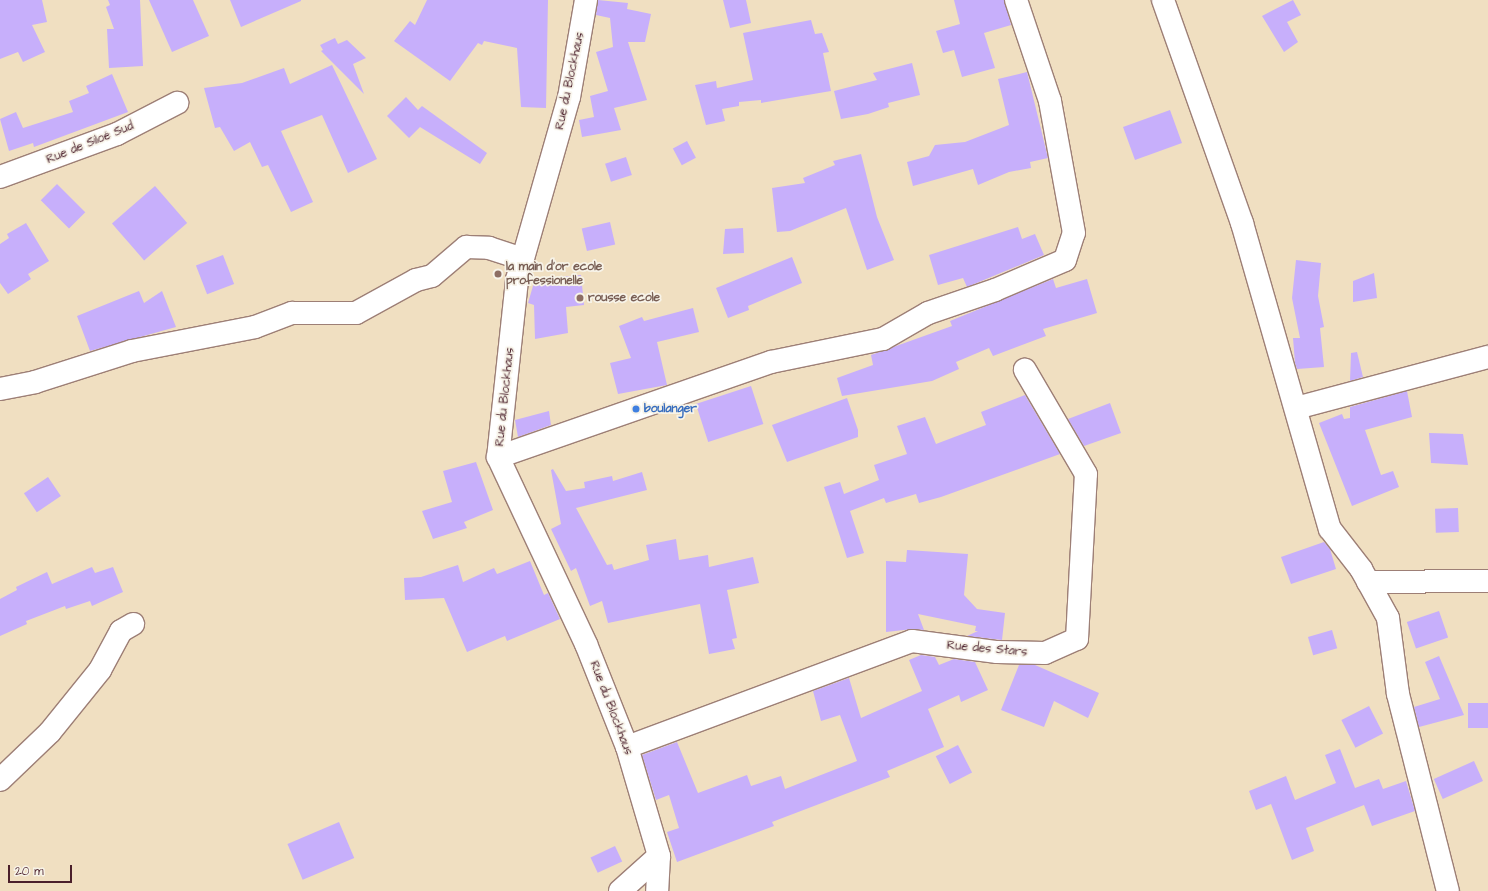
<!DOCTYPE html>
<meta charset="utf-8">
<style>
body{margin:0}
#map{position:relative;width:1488px;height:891px;overflow:hidden;background:#f0dfc1;font-family:"Architects Daughter",sans-serif}
div>[style]{position:absolute}
.building>*{inset:0;background:#c7affb;transform-origin:0 0}
.roads{filter:drop-shadow(1px 0 #9d7f76) drop-shadow(-1px 0 #9d7f76) drop-shadow(0 1px #9d7f76) drop-shadow(0 -1px #9d7f76)}
.minor>*{height:22px;margin:-11px;padding:0 11px;transform-origin:11px;border-radius:11px;background:#fff}
.dots>*{width:11px;height:11px;translate:-50% -50%;box-sizing:border-box;border:2px solid #f7f3e8;border-radius:50%}
span{translate:-50% -50%;white-space:nowrap;text-align:center;line-height:1.15;-webkit-text-stroke:3.5px #f7f3e8;paint-order:stroke}
.street-label{font-size:12px;color:#4a1f2b}
.education-label{font-size:12px;color:#785e54;font-weight:700}
.left{translate:0 -50%;text-align:left}
.shop-label{font-size:12px;color:#366cbe;font-weight:700}
.scale{position:absolute;left:8px;top:865px;width:64px;height:18px;box-sizing:border-box;border:2px solid #4a1f2b;border-top:0;padding-left:5px;font-size:12px;line-height:14px;white-space:nowrap;color:#4a1f2b;-webkit-text-stroke:3px #f7f3e8;paint-order:stroke}
</style>
<div id="map">
<div class="building">
<i style="clip-path:polygon(0 0,42px 0,47px 22px,32px 25px,45px 52px,23px 62px,18px 52px,0 59px)"></i>
<i style="clip-path:polygon(108px 0,140px 0,143px 66px,109px 68px,107px 29px,114px 29px,106px 7px,110px 5px)"></i>
<i style="clip-path:polygon(149px 0,193px 0,209px 36px,172px 52px)"></i>
<i style="clip-path:polygon(230px 0,301px 0,301px 1px,241px 27px)"></i>
<i style="clip-path:polygon(427px 0,548px 0,546px 108px,521px 107px,517px 48px,484px 41px,482px 45px,478px 43px,450px 81px,394px 41px,410px 21px,415px 25px)"></i>
<i style="clip-path:polygon(598px 0,628px 3px,627px 9px,651px 14px,645px 42px,628px 42px,647px 100px,614px 108px,621px 130px,582px 137px,579px 120px,594px 117px,590px 96px,608px 91px,596px 52px,613px 47px,610px 18px,596px 15px)"></i>
<i style="clip-path:polygon(723px 0,746px 0,751px 23px,730px 28px)"></i>
<i style="clip-path:polygon(954px 0,1004px 0,1011px 25px,984px 33px,995px 68px,962px 77px,954px 50px,943px 53px,936px 31px,960px 24px)"></i>
<i style="clip-path:polygon(1293px 0,1301px 15px,1287px 22px,1298px 42px,1284px 52px,1262px 16px)"></i>
<i style="clip-path:polygon(811px 20px,815px 34px,822px 33px,829px 52px,823px 53px,831px 91px,761px 103px,761px 100px,739px 102px,739px 106px,722px 109px,725px 121px,706px 125px,695px 85px,716px 81px,717px 88px,753px 80px,743px 33px)"></i>
<i style="clip-path:polygon(335px 38px,338px 44px,347px 40px,366px 58px,353px 64px,364px 94px,321px 51px,323px 50px,320px 45px)"></i>
<i style="clip-path:polygon(912px 63px,920px 95px,888px 103px,889px 107px,868px 114px,841px 119px,834px 91px,877px 80px,873px 73px)"></i>
<i style="clip-path:polygon(332px 65px,377px 159px,348px 173px,322px 115px,281px 131px,313px 202px,291px 212px,268px 165px,262px 167px,250px 142px,234px 151px,220px 127px,215px 128px,204px 88px,242px 83px,284px 68px,290px 84px)"></i>
<i style="clip-path:polygon(1027px 72px,1048px 158px,1030px 162px,1031px 168px,1009px 172px,978px 185px,973px 169px,913px 186px,907px 162px,929px 156px,935px 145px,965px 142px,1009px 125px,998px 79px)"></i>
<i style="clip-path:polygon(112px 74px,128px 112px,34px 147px,33px 143px,9px 151px,0 119px,16px 112px,23px 128px,73px 112px,69px 101px,89px 93px,86px 86px)"></i>
<i style="clip-path:polygon(406px 97px,418px 110px,422px 106px,487px 153px,480px 164px,420px 127px,409px 138px,387px 116px)"></i>
<i style="left:1170px;top:110px;width:35px;height:50px;rotate:70deg"></i>
<i style="left:687px;top:141px;width:19px;height:16px;rotate:62deg"></i>
<i style="clip-path:polygon(861px 154px,877px 217px,894px 260px,867px 270px,846px 208px,790px 231px,777px 232px,772px 188px,805px 183px,803px 178px,835px 165px,833px 161px)"></i>
<i style="left:626px;top:157px;width:19px;height:22px;rotate:72deg"></i>
<i style="left:57px;top:184px;width:40px;height:23px;rotate:45deg"></i>
<i style="left:155px;top:186px;width:49px;height:57px;rotate:49deg"></i>
<i style="left:610px;top:222px;width:23px;height:29px;rotate:77deg"></i>
<i style="clip-path:polygon(26px 223px,49px 261px,28px 274px,31px 279px,8px 294px,0 283px,0 244px,9px 238px,7px 234px)"></i>
<i style="clip-path:polygon(1018px 227px,1022px 239px,1035px 234px,1044px 255px,967px 287px,963px 278px,938px 285px,929px 255px)"></i>
<i style="clip-path:polygon(743px 228px,744px 253px,723px 254px,725px 229px)"></i>
<i style="left:223px;top:255px;width:31px;height:29px;rotate:69deg"></i>
<i style="clip-path:polygon(792px 257px,802px 283px,748px 306px,749px 310px,728px 318px,716px 288px)"></i>
<i style="clip-path:polygon(1296px 260px,1321px 263px,1318px 296px,1324px 327px,1320px 328px,1324px 367px,1297px 369px,1295px 363px,1293px 338px,1300px 338px,1292px 298px)"></i>
<i style="clip-path:polygon(1374px 273px,1377px 298px,1353px 302px,1353px 281px)"></i>
<i style="clip-path:polygon(581px 275px,584px 305px,566px 307px,568px 333px,535px 339px,534px 305px,528px 303px,535px 279px)"></i>
<i style="clip-path:polygon(1053px 279px,1056px 288px,1087px 279px,1097px 313px,1043px 329px,1046px 336px,993px 356px,989px 348px,956px 362px,959px 369px,932px 381px,842px 396px,837px 378px,873px 365px,871px 355px,952px 326px,950px 321px)"></i>
<i style="clip-path:polygon(139px 291px,144px 303px,162px 291px,176px 327px,90px 351px,77px 316px)"></i>
<i style="clip-path:polygon(693px 308px,699px 332px,657px 342px,667px 385px,618px 394px,610px 363px,631px 358px,619px 326px,642px 317px,644px 321px)"></i>
<i style="clip-path:polygon(1357px 352px,1363px 377px,1350px 381px,1351px 353px)"></i>
<i style="left:751px;top:386px;width:40px;height:58px;rotate:72deg"></i>
<i style="clip-path:polygon(1407px 391px,1412px 417px,1365px 430px,1381px 475px,1393px 471px,1399px 487px,1352px 506px,1319px 423px,1342px 414px,1344px 419px,1350px 418px,1350px 407px)"></i>
<i style="clip-path:polygon(1025px 395px,1060px 454px,941px 497px,919px 503px,916px 494px,886px 503px,884px 498px,850px 511px,864px 553px,847px 558px,824px 487px,840px 482px,844px 494px,879px 480px,874px 465px,907px 454px,897px 426px,925px 417px,936px 444px,986px 425px,981px 412px)"></i>
<i style="clip-path:polygon(847px 398px,858px 430px,858px 437px,787px 462px,772px 425px)"></i>
<i style="clip-path:polygon(1110px 403px,1121px 433px,1084px 446px,1068px 419px)"></i>
<i style="clip-path:polygon(549px 411px,551px 425px,518px 437px,515px 420px)"></i>
<i style="clip-path:polygon(1429px 433px,1463px 434px,1468px 465px,1431px 463px)"></i>
<i style="clip-path:polygon(476px 462px,493px 510px,464px 522px,467px 528px,433px 539px,422px 511px,452px 502px,443px 471px)"></i>
<i style="clip-path:polygon(553px 469px,566px 491px,585px 488px,584px 482px,612px 476px,613px 481px,642px 472px,647px 490px,576px 508px,607px 565px,612px 564px,614px 570px,649px 560px,646px 545px,676px 539px,679px 560px,708px 555px,709px 567px,753px 557px,759px 583px,727px 590px,737px 638px,732px 639px,735px 649px,709px 654px,700px 604px,608px 623px,602px 601px,590px 606px,576px 568px,571px 571px,551px 529px,561px 524px,551px 470px)"></i>
<i style="left:48px;top:477px;width:23px;height:29px;rotate:56deg"></i>
<i style="left:1458px;top:508px;width:24px;height:23px;rotate:88deg"></i>
<i style="clip-path:polygon(1324px 542px,1330px 549px,1336px 569px,1291px 584px,1281px 557px)"></i>
<i style="clip-path:polygon(907px 550px,968px 554px,964px 595px,977px 609px,1005px 613px,1002px 640px,967px 636px,978px 631px,975px 631px,976px 626px,918px 614px,924px 630px,913px 629px,886px 632px,886px 561px,906px 562px)"></i>
<i style="clip-path:polygon(530px 561px,544px 595px,548px 593px,560px 619px,507px 641px,505px 636px,467px 652px,444px 598px,405px 600px,404px 578px,421px 577px,458px 565px,463px 582px,494px 568px,497px 574px)"></i>
<i style="clip-path:polygon(92px 567px,95px 573px,113px 567px,123px 592px,92px 606px,90px 601px,66px 609px,65px 606px,26px 621px,27px 624px,0 636px,0 599px,17px 590px,16px 587px,47px 572px,52px 584px)"></i>
<i style="left:1439px;top:611px;width:28px;height:34px;rotate:71deg"></i>
<i style="left:1332px;top:630px;width:19px;height:25px;rotate:74deg"></i>
<i style="clip-path:polygon(921px 655px,935px 657px,939px 665px,954px 659px,975px 662px,988px 690px,961px 702px,959px 695px,928px 709px,944px 747px,887px 771px,890px 777px,772px 822px,774px 826px,677px 862px,667px 832px,679px 828px,669px 795px,656px 800px,642px 755px,677px 742px,698px 793px,747px 775px,751px 786px,781px 776px,785px 789px,857px 761px,840px 715px,821px 721px,813px 691px,849px 678px,861px 718px,922px 691px,909px 660px)"></i>
<i style="clip-path:polygon(1439px 656px,1464px 715px,1419px 727px,1414px 707px,1440px 699px,1425px 662px)"></i>
<i style="clip-path:polygon(1019px 665px,1035px 665px,1099px 693px,1088px 718px,1054px 701px,1044px 727px,1001px 710px)"></i>
<i style="left:1488px;top:703px;width:25px;height:20px;rotate:90deg"></i>
<i style="left:1369px;top:706px;width:31px;height:31px;rotate:63deg"></i>
<i style="left:958px;top:745px;width:31px;height:25px;rotate:63deg"></i>
<i style="clip-path:polygon(1340px 749px,1355px 788px,1379px 779px,1383px 789px,1406px 781px,1415px 811px,1372px 826px,1364px 805px,1306px 828px,1314px 851px,1292px 860px,1271px 804px,1256px 810px,1249px 791px,1286px 776px,1295px 800px,1336px 783px,1325px 755px)"></i>
<i style="left:1474px;top:761px;width:22px;height:44px;rotate:66deg"></i>
<i style="left:339px;top:822px;width:39px;height:56px;rotate:67deg"></i>
<i style="left:615px;top:846px;width:17px;height:27px;rotate:65deg"></i>
</div>
<div class="roads">
<div class="minor">
<i style="left:586px;top:0;width:98px;rotate:99.9deg"></i>
<i style="left:569px;top:97px;width:190px;rotate:105.9deg"></i>
<i style="left:517px;top:280px;width:178px;rotate:96.1deg"></i>
<i style="left:498px;top:457px;width:207px;rotate:64.8deg"></i>
<i style="left:586px;top:644px;width:111px;rotate:68.3deg"></i>
<i style="left:627px;top:747px;width:114px;rotate:73.6deg"></i>
<i style="left:659px;top:856px;width:35px;rotate:93deg"></i>
<i style="left:1163px;top:0;width:237px;rotate:70.5deg"></i>
<i style="left:1242px;top:223px;width:318px;rotate:74deg"></i>
<i style="left:1330px;top:529px;width:51px;rotate:52.2deg"></i>
<i style="left:1361px;top:569px;width:56px;rotate:61.1deg"></i>
<i style="left:1388px;top:618px;width:77px;rotate:82.5deg"></i>
<i style="left:1398px;top:694px;width:203px;rotate:75.8deg"></i>
<i style="left:0;top:177px;width:125px;rotate:-20.2deg"></i>
<i style="left:117px;top:134px;width:68px;rotate:-27.3deg"></i>
<i style="left:0;top:389px;width:36px;rotate:-11deg"></i>
<i style="left:35px;top:382px;width:102px;rotate:-17.7deg"></i>
<i style="left:132px;top:351px;width:125px;rotate:-11deg"></i>
<i style="left:255px;top:327px;width:40px;rotate:-21deg"></i>
<i style="left:292px;top:313px;width:64px"></i>
<i style="left:356px;top:313px;width:68px;rotate:-28.8deg"></i>
<i style="left:416px;top:280px;width:16px;rotate:-14deg"></i>
<i style="left:432px;top:276px;width:45px;rotate:-40.5deg"></i>
<i style="left:466px;top:247px;width:23px;rotate:2deg"></i>
<i style="left:489px;top:248px;width:36px;rotate:18deg"></i>
<i style="left:1296px;top:408px;width:199px;rotate:-14.9deg"></i>
<i style="left:498px;top:457px;width:289px;rotate:-19.2deg"></i>
<i style="left:771px;top:362px;width:114px;rotate:-11.6deg"></i>
<i style="left:883px;top:339px;width:52px;rotate:-30deg"></i>
<i style="left:928px;top:313px;width:71px;rotate:-18.9deg"></i>
<i style="left:995px;top:290px;width:76px;rotate:-23.2deg"></i>
<i style="left:1065px;top:260px;width:28px;rotate:-72deg"></i>
<i style="left:1074px;top:233px;width:134px;rotate:-100.3deg"></i>
<i style="left:1050px;top:101px;width:107px;rotate:-108.6deg"></i>
<i style="left:1368px;top:582px;width:120px;rotate:-0.5deg"></i>
<i style="left:627px;top:747px;width:304px;rotate:-20.4deg"></i>
<i style="left:912px;top:641px;width:86px;rotate:7.4deg"></i>
<i style="left:997px;top:652px;width:48px;rotate:1.2deg"></i>
<i style="left:1045px;top:653px;width:35px;rotate:-24deg"></i>
<i style="left:1077px;top:639px;width:165px;rotate:-86.9deg"></i>
<i style="left:1086px;top:474px;width:121px;rotate:-120.4deg"></i>
<i style="left:0;top:780px;width:69px;rotate:-43.8deg"></i>
<i style="left:50px;top:732px;width:80px;rotate:-51.1deg"></i>
<i style="left:100px;top:670px;width:44px;rotate:-61.7deg"></i>
<i style="left:121px;top:631px;width:14px;rotate:-30deg"></i>
<i style="left:620px;top:891px;width:52px;rotate:-41.9deg"></i>
</div>
</div>
<div class="dots">
<i style="left:498px;top:274px;background:#8d6e63"></i>
<i style="left:580px;top:298px;background:#8d6e63"></i>
<i style="left:636px;top:409px;background:#3f7fe0"></i>
</div>
<div class="street-label">
<span style="left:570px;top:81px;rotate:-78deg">Rue du Blockhaus</span>
<span style="left:90px;top:143px;rotate:-22deg">Rue de Siloé Sud</span>
<span style="left:505px;top:397px;rotate:-84deg">Rue du Blockhaus</span>
<span style="left:987px;top:649px;rotate:5deg">Rue des Stars</span>
<span style="left:611px;top:708px;rotate:69deg">Rue du Blockhaus</span>
</div>
<div class="education-label">
<span class="left" style="left:506px;top:274px">la main d'or ecole<br>professionelle</span>
<span class="left" style="left:588px;top:298px">rousse ecole</span>
</div>
<div class="shop-label">
<span class="left" style="left:644px;top:409px">boulanger</span>
</div>
<div class="scale">20 m</div>
</div>
